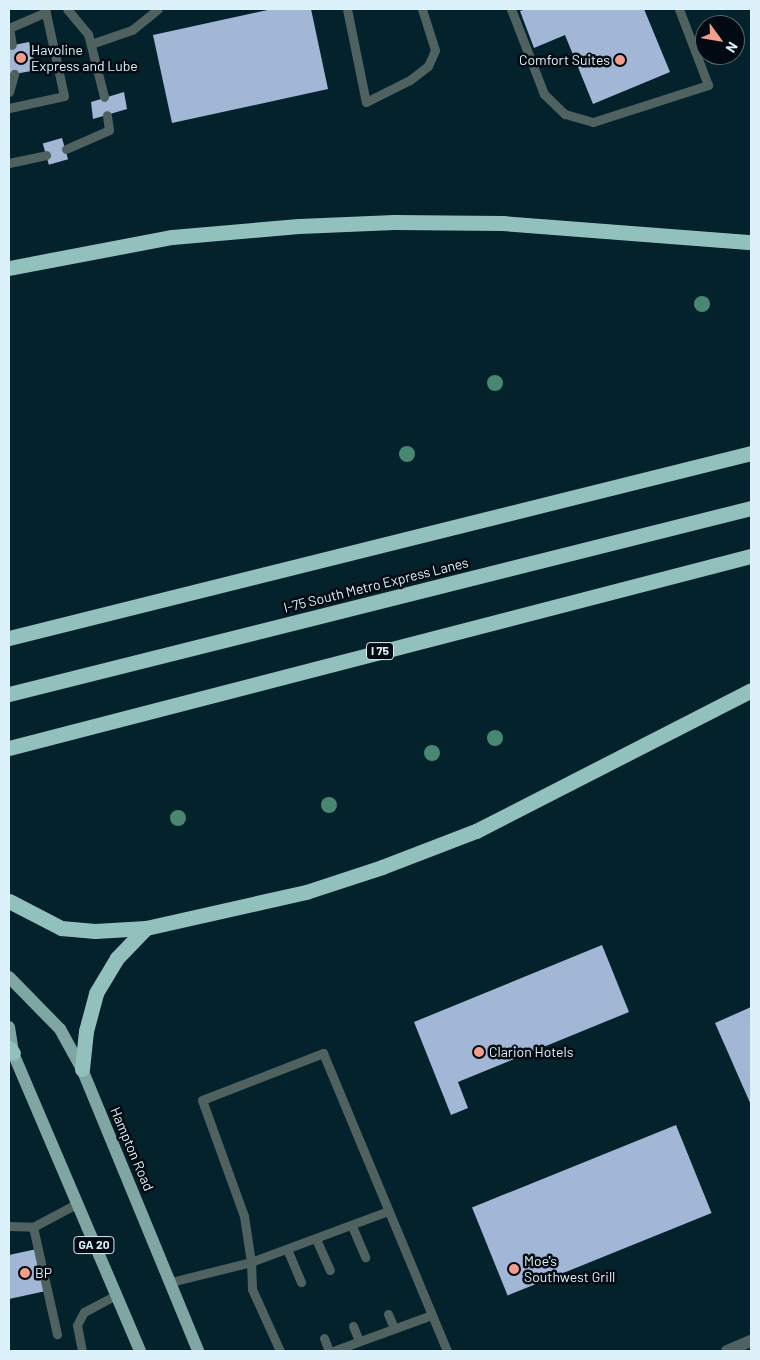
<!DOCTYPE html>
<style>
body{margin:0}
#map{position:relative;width:760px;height:1360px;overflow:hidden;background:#04222c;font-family:Barlow,sans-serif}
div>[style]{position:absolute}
.building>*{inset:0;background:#a2b7d5;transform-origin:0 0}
.service>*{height:9px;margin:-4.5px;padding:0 4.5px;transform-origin:4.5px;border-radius:4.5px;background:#4f6260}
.minor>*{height:12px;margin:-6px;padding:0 6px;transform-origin:6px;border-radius:6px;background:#4f6260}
.primary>*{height:12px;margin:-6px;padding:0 6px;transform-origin:6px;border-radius:6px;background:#7fa6a3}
.motorway>*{height:15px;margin:-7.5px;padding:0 7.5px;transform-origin:7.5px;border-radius:7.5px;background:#92c1bd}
.trees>*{width:16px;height:16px;margin:-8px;border-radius:50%;background:#498870}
.dots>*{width:14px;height:14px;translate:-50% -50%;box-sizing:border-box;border:2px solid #000a10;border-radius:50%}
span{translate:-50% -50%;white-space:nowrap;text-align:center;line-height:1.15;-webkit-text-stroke:5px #000a10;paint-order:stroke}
.shield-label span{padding:1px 4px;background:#000a10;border:1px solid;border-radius:4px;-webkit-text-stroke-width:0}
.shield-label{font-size:12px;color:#dcf1fa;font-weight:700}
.poi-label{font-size:14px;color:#dcf1fa}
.left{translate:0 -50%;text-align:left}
.right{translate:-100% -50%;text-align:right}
.street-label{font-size:14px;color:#dcf1fa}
.frame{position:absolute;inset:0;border:10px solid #dcf1fa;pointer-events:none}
.north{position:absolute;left:695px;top:15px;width:50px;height:50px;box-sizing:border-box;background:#000a10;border:1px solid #58666e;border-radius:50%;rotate:122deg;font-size:14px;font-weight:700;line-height:20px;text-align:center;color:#dcf1fa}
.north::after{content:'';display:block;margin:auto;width:18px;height:22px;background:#f49d8c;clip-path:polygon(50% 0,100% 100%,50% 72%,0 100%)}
</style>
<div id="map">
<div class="building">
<i style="clip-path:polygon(272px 9px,311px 9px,328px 89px,172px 123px,153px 35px)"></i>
<i style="clip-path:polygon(526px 9px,644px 9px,670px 72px,593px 104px,565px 35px,534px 48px,520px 11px)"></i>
<i style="clip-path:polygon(29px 42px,37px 70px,9px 75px,9px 46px)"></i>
<i style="clip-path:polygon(124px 92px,127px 109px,93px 119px,91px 102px)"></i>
<i style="left:62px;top:138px;width:22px;height:20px;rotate:74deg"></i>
<i style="clip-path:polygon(602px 945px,629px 1012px,458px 1082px,468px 1108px,451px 1115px,414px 1022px)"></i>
<i style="clip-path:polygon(751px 1007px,751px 1105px,715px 1023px)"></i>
<i style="left:676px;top:1125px;width:95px;height:220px;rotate:68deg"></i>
<i style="clip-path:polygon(37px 1249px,46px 1291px,9px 1299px,9px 1255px)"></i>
</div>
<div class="service">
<i style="left:67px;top:9px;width:33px;rotate:50deg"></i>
<i style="left:88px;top:34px;width:65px;rotate:75.7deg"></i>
<i style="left:347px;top:9px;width:95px;rotate:78.5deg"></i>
<i style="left:366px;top:102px;width:49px;rotate:-26.6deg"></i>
<i style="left:410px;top:80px;width:23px;rotate:-38deg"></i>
<i style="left:428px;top:66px;width:17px;rotate:-66deg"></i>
<i style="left:435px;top:50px;width:43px;rotate:-107.6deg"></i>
<i style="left:511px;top:9px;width:91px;rotate:68.8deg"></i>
<i style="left:544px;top:94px;width:29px;rotate:44deg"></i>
<i style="left:565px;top:114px;width:29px;rotate:16deg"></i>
<i style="left:593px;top:122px;width:121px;rotate:-17.8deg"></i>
<i style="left:708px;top:85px;width:81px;rotate:-110.9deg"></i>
<i style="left:9px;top:27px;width:18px;rotate:81deg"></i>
<i style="left:9px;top:28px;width:40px;rotate:-23.4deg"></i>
<i style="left:91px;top:44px;width:43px;rotate:-18.9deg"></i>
<i style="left:132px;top:30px;width:33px;rotate:-39deg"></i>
<i style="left:9px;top:92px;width:19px;rotate:-74deg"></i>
<i style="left:9px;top:108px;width:56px;rotate:-12.3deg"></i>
<i style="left:64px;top:96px;width:89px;rotate:-102.3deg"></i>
<i style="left:66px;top:149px;width:47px;rotate:-23.8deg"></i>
<i style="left:109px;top:130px;width:15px;rotate:-98deg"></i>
<i style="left:9px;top:163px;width:38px;rotate:-12deg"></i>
<i style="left:9px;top:1226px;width:24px;rotate:2deg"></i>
<i style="left:33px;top:1227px;width:49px;rotate:-28.1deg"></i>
<i style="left:352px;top:1226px;width:34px;rotate:67deg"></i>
<i style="left:33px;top:1227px;width:110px;rotate:77.4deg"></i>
<i style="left:316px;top:1239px;width:34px;rotate:66deg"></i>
<i style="left:287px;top:1249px;width:36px;rotate:67deg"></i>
<i style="left:171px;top:1282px;width:82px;rotate:-14deg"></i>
<i style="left:251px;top:1262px;width:47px;rotate:-98.7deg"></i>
<i style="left:244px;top:1216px;width:123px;rotate:-109.9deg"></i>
<i style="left:202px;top:1100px;width:130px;rotate:-21.2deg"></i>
<i style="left:323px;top:1053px;width:323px;rotate:67.4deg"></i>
<i style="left:388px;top:1314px;width:15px;rotate:67deg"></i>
<i style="left:353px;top:1326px;width:16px;rotate:68deg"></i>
<i style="left:324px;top:1338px;width:14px;rotate:69deg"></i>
<i style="left:82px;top:1351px;width:26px;rotate:-101deg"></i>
<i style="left:77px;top:1325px;width:15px;rotate:-62deg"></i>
<i style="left:84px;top:1312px;width:36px;rotate:-28deg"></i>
<i style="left:280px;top:1351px;width:68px;rotate:-114.3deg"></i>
<i style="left:252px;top:1289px;width:27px;rotate:-92deg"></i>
<i style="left:251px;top:1262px;width:146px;rotate:-20.4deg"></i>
<i style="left:333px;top:1351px;width:105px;rotate:-20deg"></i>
</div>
<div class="minor">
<i style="left:727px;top:1351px;width:26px;rotate:-23deg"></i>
</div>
<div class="primary">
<i style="left:9px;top:977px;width:73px;rotate:45.6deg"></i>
<i style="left:60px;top:1029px;width:46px;rotate:61.2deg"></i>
<i style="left:82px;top:1069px;width:305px;rotate:67.6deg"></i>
<i style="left:9px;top:1027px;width:26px;rotate:81deg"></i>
<i style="left:13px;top:1053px;width:324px;rotate:66.9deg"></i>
</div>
<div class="motorway">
<i style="left:9px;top:268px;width:166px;rotate:-10.8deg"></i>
<i style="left:172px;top:237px;width:127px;rotate:-5deg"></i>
<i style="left:299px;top:226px;width:95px;rotate:-2.4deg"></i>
<i style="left:394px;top:222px;width:108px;rotate:0.5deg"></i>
<i style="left:502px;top:223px;width:250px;rotate:4.4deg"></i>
<i style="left:9px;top:638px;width:765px;rotate:-14deg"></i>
<i style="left:9px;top:694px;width:765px;rotate:-14.07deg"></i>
<i style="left:9px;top:748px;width:766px;rotate:-14.51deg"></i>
<i style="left:9px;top:901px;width:59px;rotate:27.4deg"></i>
<i style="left:61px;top:928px;width:34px;rotate:5deg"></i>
<i style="left:95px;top:931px;width:51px;rotate:-3.4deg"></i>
<i style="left:146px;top:928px;width:164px;rotate:-12.7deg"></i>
<i style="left:306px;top:892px;width:80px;rotate:-18.2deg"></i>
<i style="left:382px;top:867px;width:101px;rotate:-21deg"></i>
<i style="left:476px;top:831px;width:309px;rotate:-27.1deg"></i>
<i style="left:9px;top:1048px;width:6px;rotate:51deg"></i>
<i style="left:82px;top:1069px;width:38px;rotate:-84deg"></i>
<i style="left:86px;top:1031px;width:39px;rotate:-75deg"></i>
<i style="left:96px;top:993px;width:41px;rotate:-59deg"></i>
<i style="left:117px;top:958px;width:42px;rotate:-46deg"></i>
</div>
<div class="trees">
<i style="left:702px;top:304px"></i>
<i style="left:495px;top:383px"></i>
<i style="left:407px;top:454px"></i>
<i style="left:495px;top:738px"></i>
<i style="left:432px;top:753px"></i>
<i style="left:329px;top:805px"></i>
<i style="left:178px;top:818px"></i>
</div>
<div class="dots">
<i style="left:21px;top:58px;background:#f49d8c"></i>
<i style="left:620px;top:60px;background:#f49d8c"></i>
<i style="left:479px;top:1052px;background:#f49d8c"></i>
<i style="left:514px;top:1269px;background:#f49d8c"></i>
<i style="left:25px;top:1273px;background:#f49d8c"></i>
</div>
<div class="shield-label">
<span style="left:380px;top:651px">I 75</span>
<span style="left:94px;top:1245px">GA 20</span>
</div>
<div class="poi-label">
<span class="left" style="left:31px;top:58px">Havoline<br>Express and Lube</span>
<span class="right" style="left:610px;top:60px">Comfort Suites</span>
<span class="left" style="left:489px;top:1052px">Clarion Hotels</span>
<span class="left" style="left:524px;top:1269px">Moe's<br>Southwest Grill</span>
<span class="left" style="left:35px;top:1273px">BP</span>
</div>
<div class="street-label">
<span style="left:376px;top:585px;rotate:-14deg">I-75 South Metro Express Lanes</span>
<span style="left:132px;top:1149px;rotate:67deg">Hampton Road</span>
</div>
<div class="frame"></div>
<div class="north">N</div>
</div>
